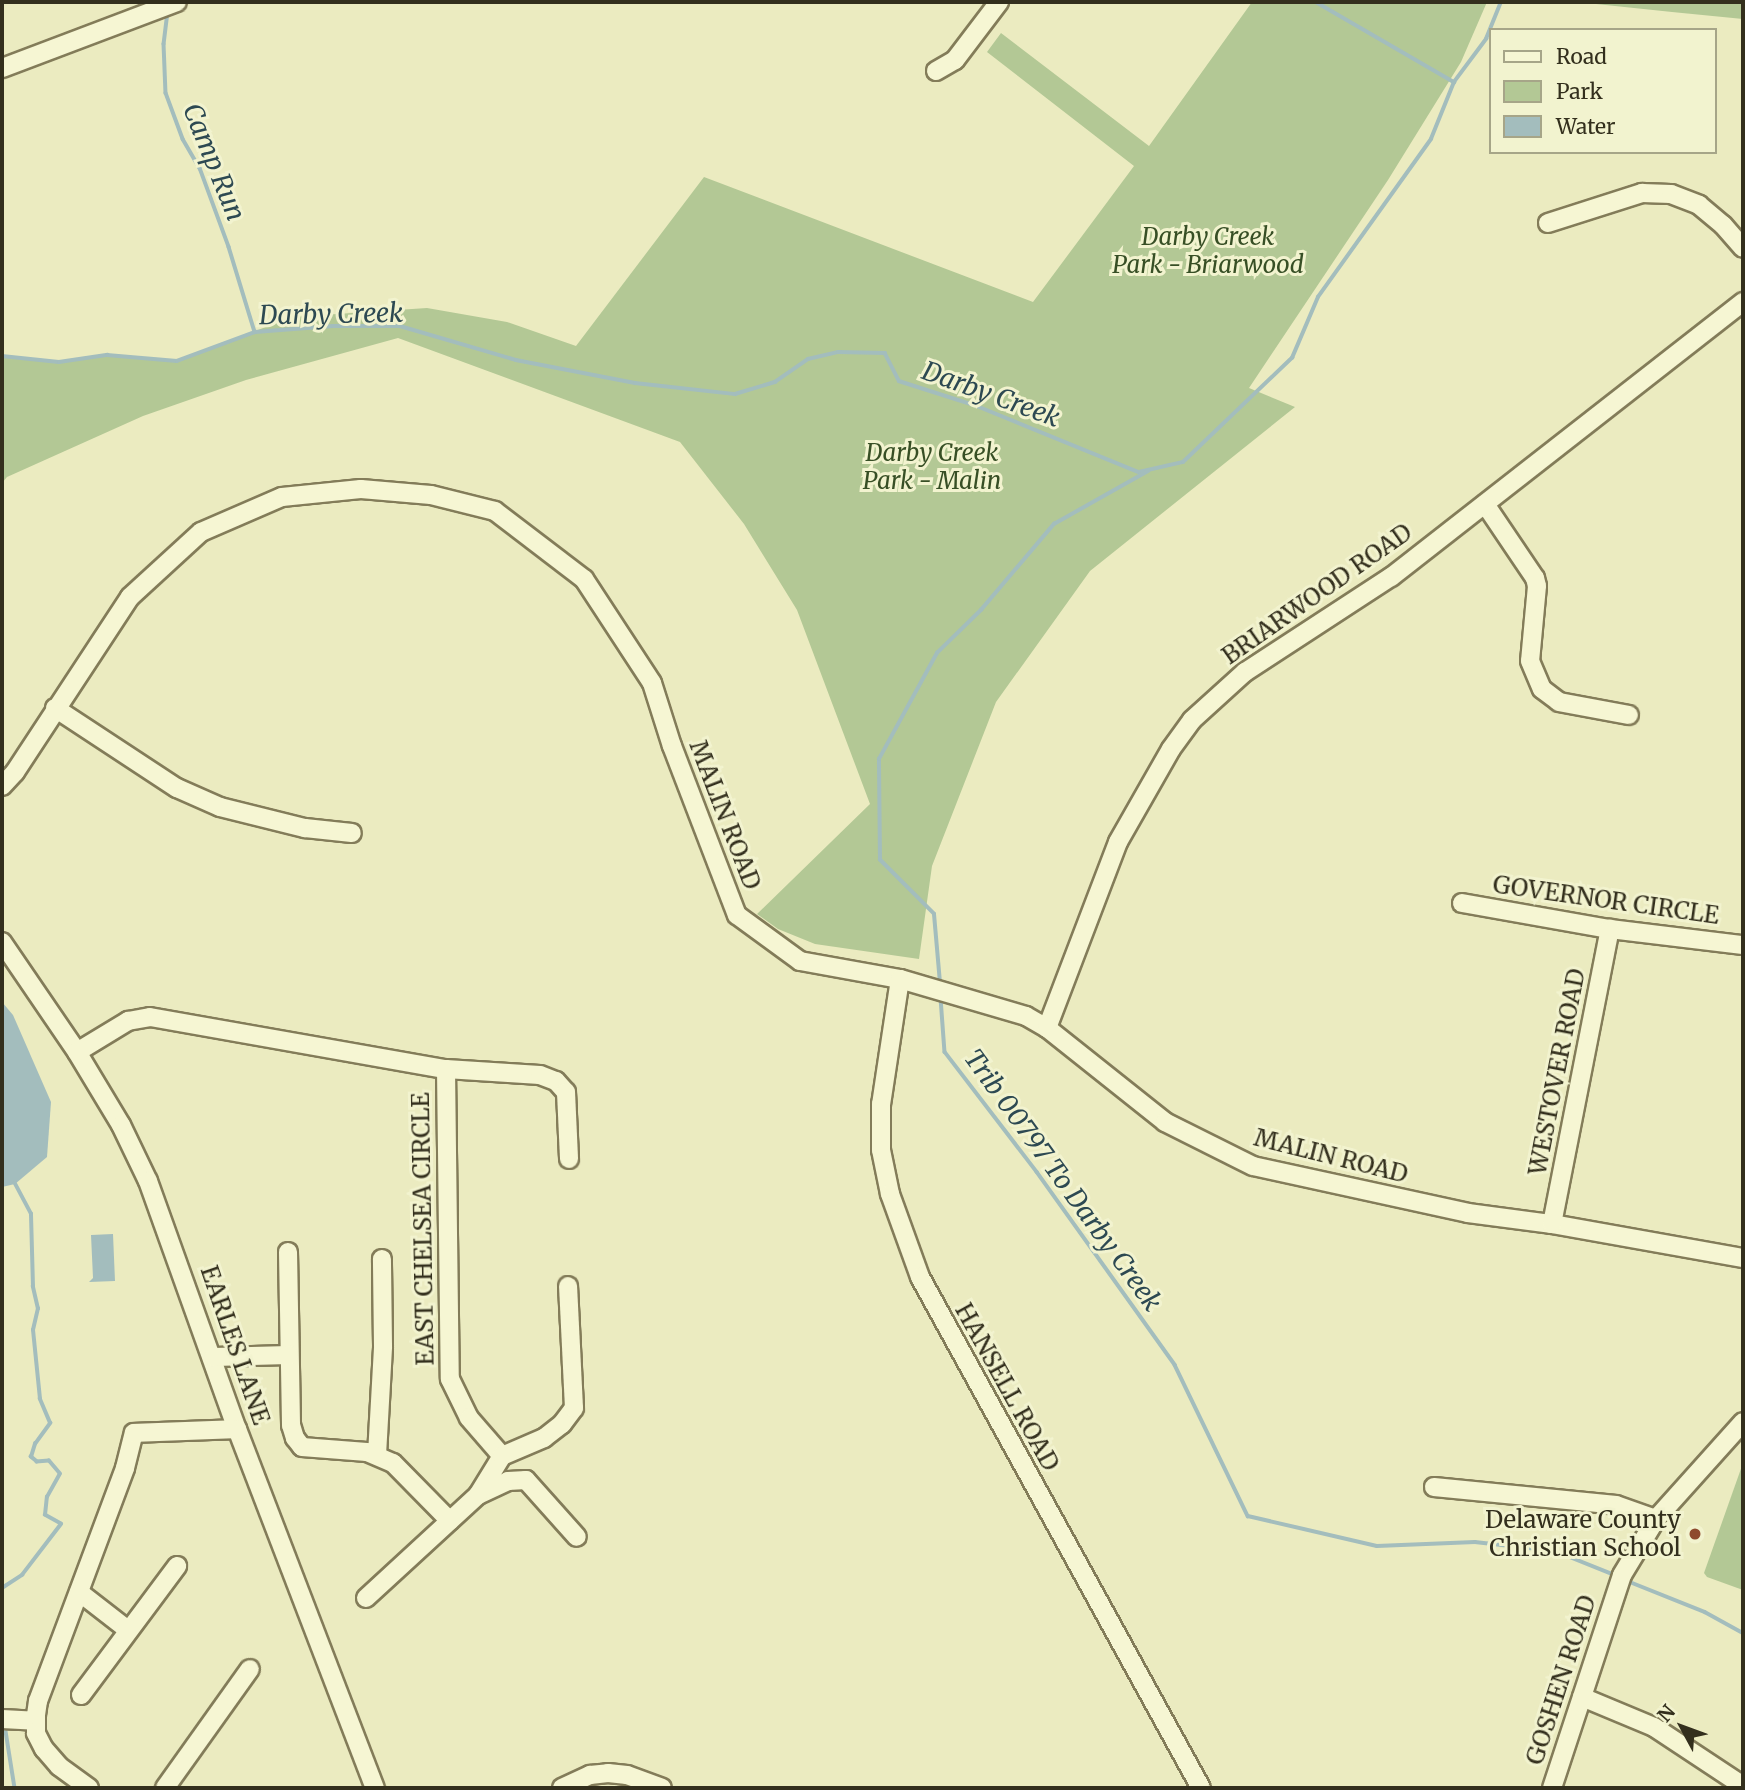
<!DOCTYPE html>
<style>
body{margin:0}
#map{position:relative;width:1745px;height:1790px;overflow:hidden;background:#ebebc0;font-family:Merriweather,serif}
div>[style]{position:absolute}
.green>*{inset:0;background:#b3c895}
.water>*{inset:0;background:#a3bdbd}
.stream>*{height:3.5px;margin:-1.75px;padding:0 1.75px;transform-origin:1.75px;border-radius:1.75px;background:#a3bdbd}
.roads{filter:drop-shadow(2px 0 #837c59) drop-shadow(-2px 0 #837c59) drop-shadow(0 2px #837c59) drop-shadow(0 -2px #837c59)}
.minor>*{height:18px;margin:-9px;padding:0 9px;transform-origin:9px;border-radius:9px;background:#f6f6d3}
.dots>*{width:19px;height:19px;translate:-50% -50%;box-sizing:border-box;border:4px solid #f2f3cf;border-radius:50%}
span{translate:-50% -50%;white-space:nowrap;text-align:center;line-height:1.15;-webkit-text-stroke:6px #f2f3cf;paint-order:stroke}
.park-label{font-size:24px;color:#374f25;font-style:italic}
.street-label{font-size:24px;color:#332f1d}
.poi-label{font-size:24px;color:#332f1d}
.right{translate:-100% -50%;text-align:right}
.water-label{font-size:26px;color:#2d4952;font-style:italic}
.frame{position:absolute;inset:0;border:4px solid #332f1d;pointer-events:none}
.legend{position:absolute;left:1489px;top:28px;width:228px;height:126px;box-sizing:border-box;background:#f2f3cf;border:2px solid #a6a588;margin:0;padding:9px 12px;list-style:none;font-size:21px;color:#332f1d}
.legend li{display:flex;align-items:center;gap:14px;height:35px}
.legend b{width:35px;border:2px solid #a6a588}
.north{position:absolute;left:1647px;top:1692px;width:70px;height:70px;-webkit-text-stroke:5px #f2f3cf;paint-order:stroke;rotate:311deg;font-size:19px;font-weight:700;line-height:28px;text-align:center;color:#332f1d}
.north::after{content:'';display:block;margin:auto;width:24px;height:32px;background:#332f1d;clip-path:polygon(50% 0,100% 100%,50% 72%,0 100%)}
</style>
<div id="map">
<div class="green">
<i style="clip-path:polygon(1252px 2px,1487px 2px,1461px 62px,1388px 180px,1249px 388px,1295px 407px,1090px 571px,996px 702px,932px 866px,919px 959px,815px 944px,778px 929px,757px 914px,870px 804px,797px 610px,744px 524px,680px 442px,398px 338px,246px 380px,143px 416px,7px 477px,2px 483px,2px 356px,59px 362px,107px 355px,177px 361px,292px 317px,427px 308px,507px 322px,576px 346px,704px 177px,1033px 302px,1134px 166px,987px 52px,1001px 33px,1149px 146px)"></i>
<i style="clip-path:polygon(1577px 2px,1743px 2px,1743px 19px,1672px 12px)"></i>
<i style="clip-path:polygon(1743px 1463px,1743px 1590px,1707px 1577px,1704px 1573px)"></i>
</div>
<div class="water">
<i style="clip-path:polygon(2px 1002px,13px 1015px,51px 1102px,47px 1157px,15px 1184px,2px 1187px)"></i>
<i style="clip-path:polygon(113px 1234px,115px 1281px,89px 1282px,93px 1278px,91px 1235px)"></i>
</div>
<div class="stream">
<i style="left:1316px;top:2px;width:160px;rotate:30.1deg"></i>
<i style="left:168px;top:12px;width:32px;rotate:97deg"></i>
<i style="left:164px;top:44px;width:49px;rotate:87.7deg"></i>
<i style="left:166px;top:93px;width:49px;rotate:69.7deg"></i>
<i style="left:183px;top:139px;width:34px;rotate:60deg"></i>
<i style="left:200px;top:168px;width:84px;rotate:69.8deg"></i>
<i style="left:229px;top:247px;width:89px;rotate:73deg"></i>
<i style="left:2px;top:356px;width:57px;rotate:6deg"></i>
<i style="left:59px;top:362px;width:49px;rotate:-8.3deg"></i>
<i style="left:107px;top:355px;width:70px;rotate:4.9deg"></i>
<i style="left:177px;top:361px;width:83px;rotate:-20.4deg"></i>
<i style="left:255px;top:332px;width:78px;rotate:-4.4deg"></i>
<i style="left:333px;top:326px;width:67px"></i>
<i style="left:400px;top:326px;width:121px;rotate:16.3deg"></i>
<i style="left:516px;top:360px;width:121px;rotate:10.9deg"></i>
<i style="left:635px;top:383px;width:101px;rotate:6.3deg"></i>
<i style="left:735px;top:394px;width:42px;rotate:-16.7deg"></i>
<i style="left:775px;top:382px;width:40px;rotate:-34.9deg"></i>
<i style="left:808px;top:359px;width:31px;rotate:-13deg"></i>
<i style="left:838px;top:352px;width:47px;rotate:1.2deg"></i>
<i style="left:885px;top:353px;width:31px;rotate:63deg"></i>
<i style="left:899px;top:381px;width:82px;rotate:17.8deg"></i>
<i style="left:977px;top:406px;width:175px;rotate:22.2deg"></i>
<i style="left:1139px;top:472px;width:45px;rotate:-12.8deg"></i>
<i style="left:1183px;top:462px;width:151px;rotate:-43.7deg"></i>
<i style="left:1292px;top:358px;width:66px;rotate:-66.9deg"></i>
<i style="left:1318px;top:297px;width:194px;rotate:-54.4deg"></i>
<i style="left:1431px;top:139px;width:61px;rotate:-68deg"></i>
<i style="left:1454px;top:82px;width:54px;rotate:-53.3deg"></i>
<i style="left:1486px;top:39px;width:40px;rotate:-68deg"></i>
<i style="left:940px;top:983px;width:69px;rotate:-95deg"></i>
<i style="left:934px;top:914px;width:76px;rotate:-135deg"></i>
<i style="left:880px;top:860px;width:101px;rotate:-90.6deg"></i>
<i style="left:879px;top:759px;width:121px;rotate:-61.3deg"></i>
<i style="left:937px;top:653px;width:62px;rotate:-44.3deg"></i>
<i style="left:981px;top:610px;width:113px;rotate:-49.7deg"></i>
<i style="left:1054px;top:524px;width:108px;rotate:-29.4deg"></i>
<i style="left:941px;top:998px;width:54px;rotate:85.8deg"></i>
<i style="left:945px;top:1052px;width:151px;rotate:52.5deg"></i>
<i style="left:1037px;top:1172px;width:237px;rotate:54.4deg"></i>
<i style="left:1175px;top:1365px;width:168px;rotate:64.2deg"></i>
<i style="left:1248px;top:1516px;width:132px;rotate:13.1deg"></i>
<i style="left:1377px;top:1546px;width:98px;rotate:-2.3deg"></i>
<i style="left:1475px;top:1542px;width:81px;rotate:6.4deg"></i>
<i style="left:1555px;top:1551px;width:65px;rotate:21.8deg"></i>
<i style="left:1625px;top:1580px;width:86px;rotate:21.8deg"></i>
<i style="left:1705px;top:1612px;width:43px;rotate:28.9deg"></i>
<i style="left:2px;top:1588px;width:24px;rotate:-33deg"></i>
<i style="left:22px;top:1575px;width:64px;rotate:-52.6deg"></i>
<i style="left:61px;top:1524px;width:18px;rotate:-151deg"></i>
<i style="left:45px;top:1515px;width:18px;rotate:-84deg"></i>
<i style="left:47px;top:1497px;width:26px;rotate:-61deg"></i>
<i style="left:60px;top:1474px;width:17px;rotate:-130deg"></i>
<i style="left:49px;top:1461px;width:12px;rotate:175deg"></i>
<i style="left:37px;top:1462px;width:8px;rotate:-140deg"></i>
<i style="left:31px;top:1457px;width:14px;rotate:-73deg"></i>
<i style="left:35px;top:1444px;width:26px;rotate:-54deg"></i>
<i style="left:50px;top:1423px;width:26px;rotate:-113deg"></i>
<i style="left:40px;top:1399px;width:69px;rotate:-95.8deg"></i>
<i style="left:33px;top:1330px;width:22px;rotate:-77deg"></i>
<i style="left:38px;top:1309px;width:23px;rotate:-103deg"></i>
<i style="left:33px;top:1287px;width:73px;rotate:-91.6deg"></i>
<i style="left:31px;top:1214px;width:34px;rotate:-118deg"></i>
<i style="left:2px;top:1599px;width:13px;rotate:90deg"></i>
<i style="left:5px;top:1725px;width:64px;rotate:81deg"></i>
</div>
<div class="roads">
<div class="minor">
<i style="left:2px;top:68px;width:187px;rotate:-20.7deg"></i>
<i style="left:936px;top:71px;width:22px;rotate:-30deg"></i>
<i style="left:955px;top:60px;width:73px;rotate:-52.8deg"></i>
<i style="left:1548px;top:223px;width:99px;rotate:-17.7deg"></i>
<i style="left:1642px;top:193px;width:29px;rotate:2deg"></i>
<i style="left:1671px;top:194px;width:30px;rotate:21deg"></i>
<i style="left:1699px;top:205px;width:31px;rotate:40deg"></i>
<i style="left:1723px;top:225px;width:30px;rotate:49deg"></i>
<i style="left:1485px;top:504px;width:89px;rotate:56deg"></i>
<i style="left:1535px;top:578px;width:8px;rotate:76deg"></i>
<i style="left:1537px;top:586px;width:75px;rotate:95.3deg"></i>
<i style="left:1530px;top:661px;width:30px;rotate:67deg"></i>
<i style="left:1542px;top:689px;width:21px;rotate:37deg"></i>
<i style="left:1559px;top:702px;width:71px;rotate:10.5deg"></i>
<i style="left:55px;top:708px;width:146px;rotate:33.3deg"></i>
<i style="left:177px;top:788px;width:47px;rotate:23.8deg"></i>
<i style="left:220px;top:807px;width:88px;rotate:13.9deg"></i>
<i style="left:305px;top:828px;width:47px;rotate:6.1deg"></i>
<i style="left:2px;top:786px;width:19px;rotate:-47deg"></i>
<i style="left:15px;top:772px;width:209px;rotate:-56.7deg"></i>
<i style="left:130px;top:597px;width:96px;rotate:-42.5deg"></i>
<i style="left:201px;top:532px;width:88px;rotate:-23.4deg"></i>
<i style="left:282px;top:497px;width:79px;rotate:-5.8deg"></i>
<i style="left:361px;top:489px;width:70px;rotate:4.9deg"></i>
<i style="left:431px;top:495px;width:66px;rotate:14deg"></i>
<i style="left:495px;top:511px;width:112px;rotate:37.4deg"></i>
<i style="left:584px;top:579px;width:124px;rotate:56.8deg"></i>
<i style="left:652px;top:683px;width:66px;rotate:72.4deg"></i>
<i style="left:672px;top:746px;width:181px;rotate:69deg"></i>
<i style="left:737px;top:915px;width:78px;rotate:36.1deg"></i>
<i style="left:800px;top:961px;width:102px;rotate:10.2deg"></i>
<i style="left:900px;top:979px;width:131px;rotate:16.4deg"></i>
<i style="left:1026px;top:1016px;width:24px;rotate:30deg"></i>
<i style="left:1047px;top:1028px;width:151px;rotate:38.5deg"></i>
<i style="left:1165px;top:1122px;width:98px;rotate:26.6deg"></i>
<i style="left:1253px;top:1166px;width:220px;rotate:12.3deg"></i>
<i style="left:1468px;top:1213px;width:85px;rotate:7.5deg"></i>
<i style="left:1552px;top:1224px;width:194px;rotate:10.1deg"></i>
<i style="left:1462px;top:903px;width:150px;rotate:10deg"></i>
<i style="left:1610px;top:929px;width:134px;rotate:6.9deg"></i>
<i style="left:2px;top:942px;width:133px;rotate:55.7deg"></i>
<i style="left:77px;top:1052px;width:85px;rotate:58.9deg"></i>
<i style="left:121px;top:1125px;width:62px;rotate:64.3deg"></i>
<i style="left:148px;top:1181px;width:263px;rotate:70.3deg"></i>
<i style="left:237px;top:1429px;width:385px;rotate:69deg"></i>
<i style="left:900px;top:979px;width:126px;rotate:98.6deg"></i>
<i style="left:881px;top:1104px;width:46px;rotate:90deg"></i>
<i style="left:881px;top:1150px;width:45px;rotate:78.4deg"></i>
<i style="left:890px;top:1194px;width:88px;rotate:70.1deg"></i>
<i style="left:920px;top:1277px;width:583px;rotate:61.19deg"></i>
<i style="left:1047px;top:1028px;width:199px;rotate:-69.1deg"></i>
<i style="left:1118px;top:842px;width:107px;rotate:-60.3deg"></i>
<i style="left:1171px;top:749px;width:36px;rotate:-54deg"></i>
<i style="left:1192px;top:720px;width:72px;rotate:-42.2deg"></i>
<i style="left:1245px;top:672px;width:174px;rotate:-33.1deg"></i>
<i style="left:1391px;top:577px;width:447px;rotate:-38deg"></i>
<i style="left:77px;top:1052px;width:60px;rotate:-31.3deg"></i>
<i style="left:128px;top:1021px;width:22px;rotate:-10deg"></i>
<i style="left:150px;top:1017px;width:301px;rotate:10deg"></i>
<i style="left:446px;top:1069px;width:94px;rotate:3.7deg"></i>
<i style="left:540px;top:1075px;width:17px;rotate:21deg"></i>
<i style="left:556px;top:1081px;width:15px;rotate:48deg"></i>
<i style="left:566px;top:1092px;width:67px;rotate:87.4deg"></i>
<i style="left:446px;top:1069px;width:310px;rotate:89.3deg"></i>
<i style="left:450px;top:1379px;width:43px;rotate:64deg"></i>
<i style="left:469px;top:1418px;width:50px;rotate:49deg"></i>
<i style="left:1552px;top:1224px;width:301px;rotate:-78.9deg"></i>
<i style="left:288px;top:1252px;width:173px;rotate:89deg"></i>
<i style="left:291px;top:1425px;width:14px;rotate:73deg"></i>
<i style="left:295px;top:1438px;width:11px;rotate:52deg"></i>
<i style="left:302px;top:1447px;width:65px;rotate:4.4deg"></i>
<i style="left:367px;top:1452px;width:28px;rotate:23deg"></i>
<i style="left:393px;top:1463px;width:81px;rotate:45.5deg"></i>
<i style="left:214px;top:1357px;width:75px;rotate:-1.5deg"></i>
<i style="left:377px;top:1455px;width:109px;rotate:-86.8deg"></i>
<i style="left:383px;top:1346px;width:87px;rotate:-90.7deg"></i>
<i style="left:1434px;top:1487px;width:183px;rotate:5.6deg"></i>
<i style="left:1616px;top:1505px;width:42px;rotate:19.3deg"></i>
<i style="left:478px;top:1495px;width:33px;rotate:-25deg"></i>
<i style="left:508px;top:1481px;width:18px;rotate:-3deg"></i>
<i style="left:526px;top:1480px;width:76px;rotate:48.2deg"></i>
<i style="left:79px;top:1592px;width:62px;rotate:37.8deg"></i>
<i style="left:366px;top:1598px;width:152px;rotate:-42.6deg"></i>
<i style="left:478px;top:1495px;width:46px;rotate:-58.4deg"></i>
<i style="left:502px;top:1456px;width:46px;rotate:-23.2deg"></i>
<i style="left:544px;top:1438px;width:23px;rotate:-38deg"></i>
<i style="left:562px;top:1424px;width:20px;rotate:-53deg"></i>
<i style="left:574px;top:1408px;width:122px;rotate:-92.8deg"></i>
<i style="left:81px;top:1695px;width:161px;rotate:-53.3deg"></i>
<i style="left:1582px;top:1697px;width:78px;rotate:22.6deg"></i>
<i style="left:1654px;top:1727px;width:107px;rotate:33.5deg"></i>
<i style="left:2px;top:1719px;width:33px;rotate:3deg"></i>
<i style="left:89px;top:1788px;width:37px;rotate:-144deg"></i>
<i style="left:59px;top:1766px;width:23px;rotate:-131deg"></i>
<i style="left:44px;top:1749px;width:18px;rotate:-117deg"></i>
<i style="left:36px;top:1733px;width:18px;rotate:-90deg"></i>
<i style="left:36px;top:1715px;width:14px;rotate:-82deg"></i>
<i style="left:38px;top:1701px;width:249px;rotate:-69.5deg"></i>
<i style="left:125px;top:1468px;width:36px;rotate:-76deg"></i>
<i style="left:134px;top:1433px;width:103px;rotate:-2.2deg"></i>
<i style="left:165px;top:1788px;width:146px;rotate:-54.5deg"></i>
<i style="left:562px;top:1788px;width:31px;rotate:-25deg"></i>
<i style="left:590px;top:1775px;width:18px;rotate:-6deg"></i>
<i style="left:608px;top:1773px;width:19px;rotate:6deg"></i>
<i style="left:627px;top:1775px;width:37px;rotate:20deg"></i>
<i style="left:1552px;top:1788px;width:224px;rotate:-71.8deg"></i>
<i style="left:1622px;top:1575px;width:66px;rotate:-58.7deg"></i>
<i style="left:1656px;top:1519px;width:130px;rotate:-48.1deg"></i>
</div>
</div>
<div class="dots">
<i style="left:1695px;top:1534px;background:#8e4a2d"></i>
</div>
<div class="park-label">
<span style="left:1208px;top:251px">Darby Creek<br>Park - Briarwood</span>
<span style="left:932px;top:467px">Darby Creek<br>Park - Malin</span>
</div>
<div class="street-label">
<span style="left:1317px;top:594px;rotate:-35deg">BRIARWOOD ROAD</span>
<span style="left:725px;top:815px;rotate:69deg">MALIN ROAD</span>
<span style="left:1606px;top:900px;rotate:8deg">GOVERNOR CIRCLE</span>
<span style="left:1557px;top:1072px;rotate:-79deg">WESTOVER ROAD</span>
<span style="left:1331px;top:1156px;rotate:14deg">MALIN ROAD</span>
<span style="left:423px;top:1229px;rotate:-91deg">EAST CHELSEA CIRCLE</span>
<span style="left:235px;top:1345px;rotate:71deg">EARLES LANE</span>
<span style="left:1007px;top:1387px;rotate:61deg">HANSELL ROAD</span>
<span style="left:1561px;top:1680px;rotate:-72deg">GOSHEN ROAD</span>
</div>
<div class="poi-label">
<span class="right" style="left:1681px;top:1534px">Delaware County<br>Christian School</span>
</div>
<div class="water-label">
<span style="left:214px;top:162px;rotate:68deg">Camp Run</span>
<span style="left:331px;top:314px;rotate:-1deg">Darby Creek</span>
<span style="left:991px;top:394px;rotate:20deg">Darby Creek</span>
<span style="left:1063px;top:1180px;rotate:54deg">Trib 00797 To Darby Creek</span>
</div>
<div class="frame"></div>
<ul class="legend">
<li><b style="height:9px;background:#f6f6d3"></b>Road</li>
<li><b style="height:19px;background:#b3c895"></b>Park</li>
<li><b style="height:19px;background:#a3bdbd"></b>Water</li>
</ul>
<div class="north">N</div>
</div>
